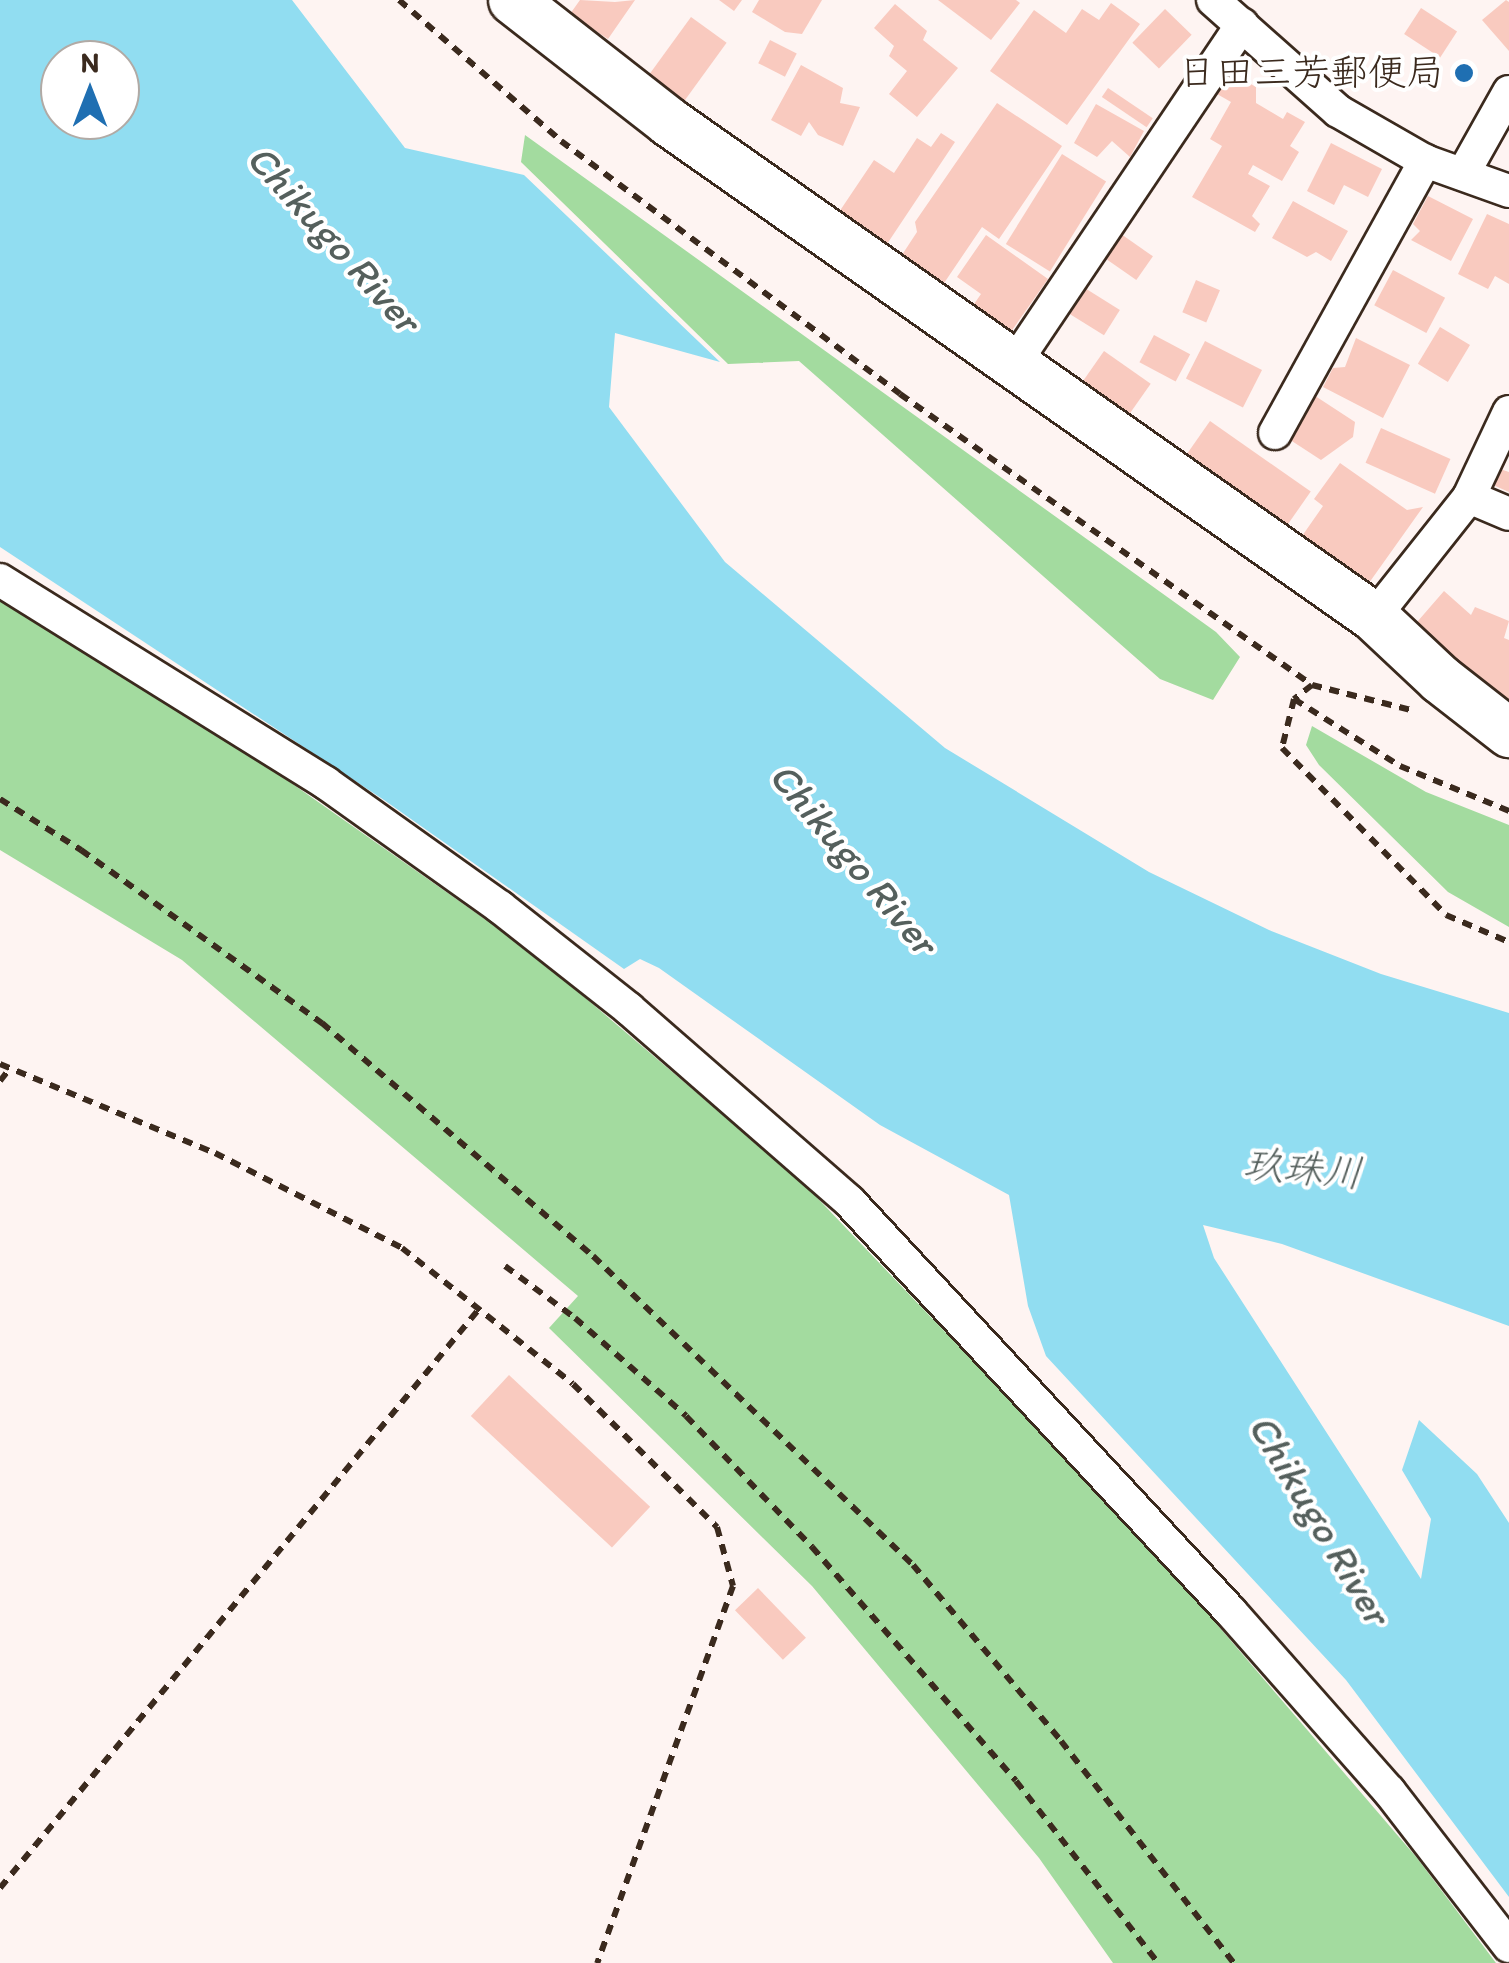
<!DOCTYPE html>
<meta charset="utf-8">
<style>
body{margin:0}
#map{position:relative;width:1509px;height:1963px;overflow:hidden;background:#fef4f2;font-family:Itim,"Klee One",sans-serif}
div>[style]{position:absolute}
.green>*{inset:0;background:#a3db9f}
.water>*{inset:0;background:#91ddf1}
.building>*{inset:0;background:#f9cabf;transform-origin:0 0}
.path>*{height:6px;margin-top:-3px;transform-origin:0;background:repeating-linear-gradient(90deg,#3b2a1e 0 10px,transparent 0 18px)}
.roads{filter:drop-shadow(2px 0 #3b2a1e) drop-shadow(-2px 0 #3b2a1e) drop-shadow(0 2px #3b2a1e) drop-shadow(0 -2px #3b2a1e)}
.street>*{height:32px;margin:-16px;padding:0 16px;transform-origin:16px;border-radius:16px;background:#fff}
.secondary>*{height:48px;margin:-24px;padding:0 24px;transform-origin:24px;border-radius:24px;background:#fff}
.dots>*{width:28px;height:28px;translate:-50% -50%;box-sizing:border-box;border:5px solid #fff;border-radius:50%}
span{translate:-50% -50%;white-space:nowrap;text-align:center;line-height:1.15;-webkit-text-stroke:8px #fff;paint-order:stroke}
.poi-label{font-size:38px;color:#3b2a1e}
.right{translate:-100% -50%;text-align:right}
.water-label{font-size:40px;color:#55605d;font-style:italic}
.north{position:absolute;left:40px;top:40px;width:100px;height:100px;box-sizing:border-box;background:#fff;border:2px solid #b1aaa5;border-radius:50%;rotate:0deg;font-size:28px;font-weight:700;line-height:40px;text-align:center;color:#3b2a1e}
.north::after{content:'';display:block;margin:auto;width:35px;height:45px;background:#1f6fb2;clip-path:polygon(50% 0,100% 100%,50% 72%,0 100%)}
</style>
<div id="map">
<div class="green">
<i style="clip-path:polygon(525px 135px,1216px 632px,1240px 657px,1213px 700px,1160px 679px,799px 361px,728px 364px,521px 162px)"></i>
<i style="clip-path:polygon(0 595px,230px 740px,529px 950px,804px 1184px,1154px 1551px,1417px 1858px,1496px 1963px,1113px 1963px,1039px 1858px,812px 1586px,549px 1328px,578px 1296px,182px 960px,0 850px)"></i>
<i style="clip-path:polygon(1312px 726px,1426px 792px,1509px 825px,1509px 927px,1448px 892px,1319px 765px,1306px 745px)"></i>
</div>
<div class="water">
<i style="clip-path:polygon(evenodd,0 0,292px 0,405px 148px,524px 175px,720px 362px,615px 333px,609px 407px,725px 562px,945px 748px,1149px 872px,1269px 930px,1381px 974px,1509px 1013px,1509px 1326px,1282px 1244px,1203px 1225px,1214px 1258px,1421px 1579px,1431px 1519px,1402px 1470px,1419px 1420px,1477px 1474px,1509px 1523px,1509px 1897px,1346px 1680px,1046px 1356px,1028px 1306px,1009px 1195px,880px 1125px,659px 968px,640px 959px,624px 969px,384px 800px,0 547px,0 0,60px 60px,120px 60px,120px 120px,60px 120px,60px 60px)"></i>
</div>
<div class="building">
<i style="clip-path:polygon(580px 0,615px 2px,635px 0,608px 39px,570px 14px)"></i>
<i style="clip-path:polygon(719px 0,742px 0,734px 11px)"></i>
<i style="clip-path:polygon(759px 0,822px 0,802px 34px,785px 32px,752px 12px)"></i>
<i style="clip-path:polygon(938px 0,1016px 0,1020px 3px,991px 40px)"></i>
<i style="clip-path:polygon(1506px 0,1509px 2px,1509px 51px,1482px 20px)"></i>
<i style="clip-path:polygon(1111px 3px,1140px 24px,1067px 125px,990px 71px,1034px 10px,1066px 33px,1082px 9px,1099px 20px)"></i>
<i style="clip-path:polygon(895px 4px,927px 31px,923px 40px,958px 68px,917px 117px,889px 94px,907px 71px,889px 56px,894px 46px,874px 28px)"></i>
<i style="left:1421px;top:8px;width:43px;height:31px;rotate:33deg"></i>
<i style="left:1165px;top:9px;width:37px;height:47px;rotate:44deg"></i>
<i style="left:691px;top:17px;width:44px;height:76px;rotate:36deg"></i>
<i style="left:770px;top:40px;width:30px;height:26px;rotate:27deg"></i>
<i style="clip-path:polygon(801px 65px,843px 88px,840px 103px,860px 107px,843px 146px,818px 135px,809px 122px,801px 136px,771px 120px)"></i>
<i style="clip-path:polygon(1230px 72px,1256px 87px,1256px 103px,1283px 119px,1287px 112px,1305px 122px,1290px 146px,1299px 152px,1282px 181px,1253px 165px,1248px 174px,1270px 186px,1252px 216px,1260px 224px,1255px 232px,1192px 197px,1222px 146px,1210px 139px,1231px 102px,1217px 94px)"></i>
<i style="left:1108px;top:88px;width:54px;height:11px;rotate:34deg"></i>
<i style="clip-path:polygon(997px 103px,1062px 146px,999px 239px,982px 227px,938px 292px,896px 264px,917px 232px,915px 222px)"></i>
<i style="clip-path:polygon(1096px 104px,1144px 131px,1130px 157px,1112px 141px,1097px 157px,1074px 143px)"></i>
<i style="clip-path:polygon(941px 133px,955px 142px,879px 256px,831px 224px,874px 160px,894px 173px,917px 138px,931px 147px)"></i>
<i style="clip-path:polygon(1331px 143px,1382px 169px,1368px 197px,1344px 185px,1334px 205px,1307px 191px)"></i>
<i style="left:1062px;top:154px;width:52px;height:106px;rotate:32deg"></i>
<i style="clip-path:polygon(1428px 196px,1473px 219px,1451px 261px,1411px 240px,1420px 231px,1413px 224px)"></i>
<i style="clip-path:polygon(1293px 201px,1348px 231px,1331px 261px,1316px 252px,1307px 257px,1272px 238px)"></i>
<i style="clip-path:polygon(1487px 214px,1509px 224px,1509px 284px,1495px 276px,1488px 289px,1458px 274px)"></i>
<i style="left:1121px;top:234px;width:39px;height:29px;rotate:35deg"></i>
<i style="clip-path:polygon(986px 235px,1048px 279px,1003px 343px,965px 317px,981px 294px,957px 277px)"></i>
<i style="left:1393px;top:270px;width:59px;height:40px;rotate:28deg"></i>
<i style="left:1196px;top:280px;width:26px;height:35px;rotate:23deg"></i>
<i style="left:1080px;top:285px;width:47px;height:30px;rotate:32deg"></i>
<i style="left:1440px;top:327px;width:35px;height:43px;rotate:31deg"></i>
<i style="left:1154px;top:335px;width:41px;height:31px;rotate:28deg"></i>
<i style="clip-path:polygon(1356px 338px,1410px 365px,1383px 418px,1323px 387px,1333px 368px,1345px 367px)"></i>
<i style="left:1205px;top:341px;width:64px;height:42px;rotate:27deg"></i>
<i style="left:1104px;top:351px;width:57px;height:49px;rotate:35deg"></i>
<i style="clip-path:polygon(1306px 390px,1355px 422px,1353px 437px,1321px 460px,1278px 432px)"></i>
<i style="left:1210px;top:421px;width:123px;height:54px;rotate:35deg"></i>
<i style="left:1381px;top:428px;width:76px;height:38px;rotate:24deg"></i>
<i style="clip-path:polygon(1340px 463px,1407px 510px,1423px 507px,1359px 597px,1293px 549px,1323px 506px,1314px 499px)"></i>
<i style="clip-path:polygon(1500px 469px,1509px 472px,1509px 492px,1493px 485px)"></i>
<i style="clip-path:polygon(1444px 591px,1471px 615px,1475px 607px,1509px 621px,1504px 638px,1509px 640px,1509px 707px,1411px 629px)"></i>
<i style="left:509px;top:1375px;width:193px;height:56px;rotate:43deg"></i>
<i style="left:758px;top:1588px;width:69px;height:32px;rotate:46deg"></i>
</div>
<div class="path">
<i style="left:399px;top:0;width:215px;rotate:41deg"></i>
<i style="left:561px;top:141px;width:423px;rotate:36.7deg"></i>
<i style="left:900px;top:394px;width:504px;rotate:35.23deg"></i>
<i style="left:1312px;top:685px;width:102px;rotate:14.2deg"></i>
<i style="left:1312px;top:685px;width:23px;rotate:142deg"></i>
<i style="left:1294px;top:699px;width:125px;rotate:32.3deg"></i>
<i style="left:1400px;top:766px;width:118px;rotate:22.4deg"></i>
<i style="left:1294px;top:699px;width:50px;rotate:103.8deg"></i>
<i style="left:1282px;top:748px;width:234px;rotate:45.5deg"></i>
<i style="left:1446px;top:915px;width:69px;rotate:23.2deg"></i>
<i style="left:0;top:799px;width:96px;rotate:32.2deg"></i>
<i style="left:81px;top:850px;width:297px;rotate:35.7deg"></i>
<i style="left:322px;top:1023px;width:357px;rotate:40.7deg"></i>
<i style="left:593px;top:1256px;width:445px;rotate:44deg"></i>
<i style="left:913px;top:1565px;width:230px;rotate:49.9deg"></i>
<i style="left:1061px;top:1741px;width:281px;rotate:52.1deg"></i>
<i style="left:0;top:1064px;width:233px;rotate:22.5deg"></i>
<i style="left:215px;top:1153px;width:210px;rotate:26.9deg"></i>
<i style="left:402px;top:1248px;width:218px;rotate:38.5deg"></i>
<i style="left:573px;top:1384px;width:203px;rotate:44.8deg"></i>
<i style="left:717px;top:1527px;width:61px;rotate:74.8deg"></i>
<i style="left:733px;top:1586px;width:401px;rotate:109.8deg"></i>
<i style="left:0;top:1081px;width:16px;rotate:-52deg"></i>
<i style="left:505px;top:1266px;width:87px;rotate:36.6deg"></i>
<i style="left:575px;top:1318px;width:148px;rotate:41.4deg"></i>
<i style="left:686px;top:1416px;width:182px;rotate:46.1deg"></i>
<i style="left:812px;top:1547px;width:310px;rotate:48.9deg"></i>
<i style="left:1016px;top:1781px;width:231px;rotate:52deg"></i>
<i style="left:0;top:1888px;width:751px;rotate:-50.4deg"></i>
</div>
<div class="roads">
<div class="street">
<i style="left:1213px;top:0;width:167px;rotate:41.6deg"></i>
<i style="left:1338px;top:111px;width:100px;rotate:29.9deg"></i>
<i style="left:1425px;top:161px;width:89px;rotate:19.7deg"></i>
<i style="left:1463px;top:174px;width:94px;rotate:-60.7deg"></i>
<i style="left:1014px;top:364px;width:409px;rotate:-56.1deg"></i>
<i style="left:1275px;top:433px;width:311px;rotate:-61.1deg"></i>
<i style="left:1469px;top:497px;width:43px;rotate:23deg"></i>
<i style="left:0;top:580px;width:384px;rotate:31.9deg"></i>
<i style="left:326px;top:783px;width:214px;rotate:35.5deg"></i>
<i style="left:500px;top:907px;width:164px;rotate:38.3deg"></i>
<i style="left:629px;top:1009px;width:292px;rotate:41.1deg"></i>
<i style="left:849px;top:1201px;width:561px;rotate:47.09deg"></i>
<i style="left:1231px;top:1612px;width:239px;rotate:48.6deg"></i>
<i style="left:1389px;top:1791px;width:196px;rotate:52.3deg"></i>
<i style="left:1374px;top:617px;width:153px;rotate:-51.6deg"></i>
<i style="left:1469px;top:497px;width:94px;rotate:-64.8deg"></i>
</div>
<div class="secondary">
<i style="left:513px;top:0;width:198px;rotate:38deg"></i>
<i style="left:669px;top:122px;width:861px;rotate:35.07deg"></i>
<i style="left:1374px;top:617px;width:91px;rotate:43.2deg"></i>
<i style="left:1440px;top:679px;width:88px;rotate:38deg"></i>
</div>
</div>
<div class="dots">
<i style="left:1464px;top:73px;background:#1f6fb2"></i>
</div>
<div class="poi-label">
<span class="right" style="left:1444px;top:73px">日田三芳郵便局</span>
</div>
<div class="water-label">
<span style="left:334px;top:238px;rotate:48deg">Chikugo River</span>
<span style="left:854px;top:858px;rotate:50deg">Chikugo River</span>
<span style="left:1303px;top:1168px;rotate:5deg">玖珠川</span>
<span style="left:1320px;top:1519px;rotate:59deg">Chikugo River</span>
</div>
<div class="north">N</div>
</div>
